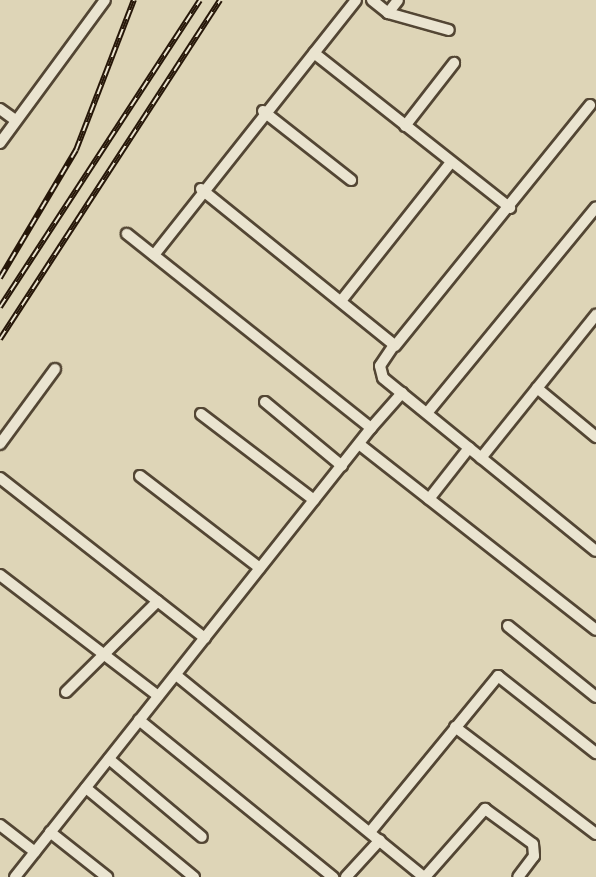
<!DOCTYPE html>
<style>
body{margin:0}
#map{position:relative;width:596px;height:877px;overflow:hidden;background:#ded5b7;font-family:"IM FELL Great Primer",serif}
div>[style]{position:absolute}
.roads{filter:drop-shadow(2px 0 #534634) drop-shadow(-2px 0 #534634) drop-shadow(0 2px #534634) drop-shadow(0 -2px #534634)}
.street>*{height:10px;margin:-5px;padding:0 5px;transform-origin:5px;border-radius:5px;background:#eae4d0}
.rail>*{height:6px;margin-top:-3px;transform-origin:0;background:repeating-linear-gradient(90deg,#eae4d0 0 10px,#251608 0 20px);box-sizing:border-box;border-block:2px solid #251608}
span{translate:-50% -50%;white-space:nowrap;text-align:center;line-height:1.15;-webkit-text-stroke:5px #eae4d0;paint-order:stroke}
</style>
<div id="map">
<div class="roads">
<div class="street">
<i style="left:372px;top:0;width:21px;rotate:39deg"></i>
<i style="left:388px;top:13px;width:63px;rotate:15.6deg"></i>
<i style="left:388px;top:13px;width:16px;rotate:-52deg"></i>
<i style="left:314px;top:53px;width:250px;rotate:38.3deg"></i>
<i style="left:0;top:109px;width:19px;rotate:36deg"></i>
<i style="left:263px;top:111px;width:112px;rotate:38.1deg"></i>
<i style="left:405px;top:126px;width:80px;rotate:-52.1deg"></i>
<i style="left:0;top:143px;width:177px;rotate:-53.7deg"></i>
<i style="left:201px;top:189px;width:248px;rotate:38.9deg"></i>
<i style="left:394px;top:345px;width:25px;rotate:124deg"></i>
<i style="left:380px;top:366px;width:12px;rotate:76deg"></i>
<i style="left:383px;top:378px;width:274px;rotate:39.1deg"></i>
<i style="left:154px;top:255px;width:325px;rotate:-51.6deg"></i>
<i style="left:341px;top:301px;width:177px;rotate:-51.6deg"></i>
<i style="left:395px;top:346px;width:310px;rotate:-51deg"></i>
<i style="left:537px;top:388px;width:77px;rotate:39.7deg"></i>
<i style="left:265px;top:402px;width:100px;rotate:39.7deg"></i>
<i style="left:427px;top:413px;width:266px;rotate:-50.6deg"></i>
<i style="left:201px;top:414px;width:142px;rotate:37.3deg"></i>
<i style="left:371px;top:428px;width:47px;rotate:-48.5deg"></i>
<i style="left:0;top:444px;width:93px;rotate:-53.7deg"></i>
<i style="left:359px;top:444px;width:301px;rotate:38.1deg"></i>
<i style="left:481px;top:458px;width:184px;rotate:-51.2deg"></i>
<i style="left:140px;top:476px;width:151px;rotate:37.5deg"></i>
<i style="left:0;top:478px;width:260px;rotate:38deg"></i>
<i style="left:429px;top:499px;width:65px;rotate:-51.9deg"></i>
<i style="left:0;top:575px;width:199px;rotate:37.4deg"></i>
<i style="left:508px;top:626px;width:113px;rotate:38.9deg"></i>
<i style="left:176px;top:675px;width:320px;rotate:39.2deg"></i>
<i style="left:66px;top:692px;width:129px;rotate:-44.7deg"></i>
<i style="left:139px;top:720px;width:250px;rotate:39deg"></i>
<i style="left:455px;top:727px;width:177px;rotate:37.2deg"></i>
<i style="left:109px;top:759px;width:121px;rotate:40deg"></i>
<i style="left:86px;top:788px;width:140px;rotate:39.5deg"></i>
<i style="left:0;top:825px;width:44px;rotate:37.6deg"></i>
<i style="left:50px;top:832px;width:73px;rotate:38.3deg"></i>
<i style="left:370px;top:832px;width:202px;rotate:-50.6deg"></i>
<i style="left:498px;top:676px;width:125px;rotate:38.2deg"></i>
<i style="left:15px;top:877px;width:573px;rotate:-51.59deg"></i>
<i style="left:371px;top:428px;width:312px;rotate:-141.5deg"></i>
<i style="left:346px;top:877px;width:50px;rotate:-47.4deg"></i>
<i style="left:425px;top:877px;width:91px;rotate:-48.6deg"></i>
<i style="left:485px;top:809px;width:59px;rotate:36.1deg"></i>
<i style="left:533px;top:844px;width:12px;rotate:85deg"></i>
<i style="left:534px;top:856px;width:26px;rotate:127deg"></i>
</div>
</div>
<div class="rail">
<i style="left:0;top:278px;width:149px;rotate:-59.3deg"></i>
<i style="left:76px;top:150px;width:161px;rotate:-68.9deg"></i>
<i style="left:0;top:307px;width:366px;rotate:-56.9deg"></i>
<i style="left:0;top:339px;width:404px;rotate:-57deg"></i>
</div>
</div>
